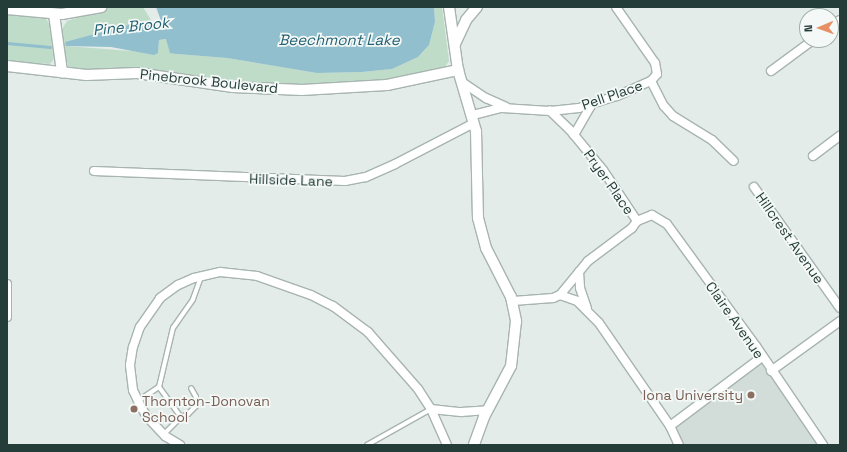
<!DOCTYPE html>
<style>
body{margin:0}
#map{position:relative;width:847px;height:452px;overflow:hidden;background:#e4ece9;font-family:"Space Grotesk",sans-serif}
div>[style]{position:absolute}
.built>*{inset:0;background:#d2dcd8}
.green>*{inset:0;background:#bfdcc9}
.water>*{inset:0;background:#91bfcd}
.stream>*{height:2.5px;margin:-1.25px;padding:0 1.25px;transform-origin:1.25px;border-radius:1.25px;background:#91bfcd}
.roads{filter:drop-shadow(1px 0 #a7b4b0) drop-shadow(-1px 0 #a7b4b0) drop-shadow(0 1px #a7b4b0) drop-shadow(0 -1px #a7b4b0)}
.service>*{height:4px;margin:-2px;padding:0 2px;transform-origin:2px;border-radius:2px;background:#fff}
.minor>*{height:8px;margin:-4px;padding:0 4px;transform-origin:4px;border-radius:4px;background:#fff}
.tertiary>*{height:10px;margin:-5px;padding:0 5px;transform-origin:5px;border-radius:5px;background:#fff}
.dots>*{width:11px;height:11px;translate:-50% -50%;box-sizing:border-box;border:2px solid #f4f9f7;border-radius:50%}
span{translate:-50% -50%;white-space:nowrap;text-align:center;line-height:1.15;-webkit-text-stroke:3.5px #f4f9f7;paint-order:stroke}
.street-label{font-size:14px;color:#253d38}
.education-label{font-size:14px;color:#785e54}
.right{translate:-100% -50%;text-align:right}
.left{translate:0 -50%;text-align:left}
.water-label{font-size:15px;color:#236174;font-style:italic}
.frame{position:absolute;inset:0;border:8px solid #253d38;pointer-events:none}
.north{position:absolute;left:799px;top:8px;width:40px;height:40px;box-sizing:border-box;background:#f4f9f7;border:1px solid #a1aeab;border-radius:50%;rotate:268deg;font-size:11px;font-weight:700;line-height:16px;text-align:center;color:#253d38}
.north::after{content:'';display:block;margin:auto;width:14px;height:18px;background:#e79067;clip-path:polygon(50% 0,100% 100%,50% 72%,0 100%)}
</style>
<div id="map">
<div class="built">
<i style="clip-path:polygon(760px 362px,822px 445px,682px 445px,676px 427px)"></i>
</div>
<div class="green">
<i style="clip-path:polygon(111px 7px,143px 7px,157px 30px,92px 36px,66px 42px,66px 46px,158px 53px,159px 40px,167px 39px,177px 54px,227px 58px,317px 73px,362px 72px,392px 69px,418px 57px,429px 45px,435px 22px,434px 7px,442px 7px,449px 61px,445px 67px,393px 80px,301px 88px,72px 70px,68px 66px,63px 46px,62px 29px,67px 21px)"></i>
<i style="clip-path:polygon(7px 14px,46px 19px,49px 23px,54px 59px,50px 64px,7px 62px)"></i>
</div>
<div class="water">
<i style="clip-path:polygon(156px 7px,434px 7px,435px 22px,429px 45px,418px 57px,392px 69px,362px 72px,317px 73px,227px 58px,177px 54px,170px 53px,166px 39px,159px 40px,158px 53px,154px 55px,111px 47px,66px 46px,65px 42px,140px 22px,151px 23px,157px 30px,164px 29px)"></i>
</div>
<div class="stream">
<i style="left:7px;top:43px;width:43px;rotate:5.3deg"></i>
</div>
<div class="roads">
<div class="service">
<i style="left:159px;top:387px;width:61px;rotate:-76.7deg"></i>
<i style="left:173px;top:328px;width:35px;rotate:-55deg"></i>
<i style="left:193px;top:299px;width:23px;rotate:-70deg"></i>
<i style="left:138px;top:401px;width:25px;rotate:-34deg"></i>
<i style="left:159px;top:387px;width:37px;rotate:54deg"></i>
<i style="left:164px;top:434px;width:24px;rotate:-45deg"></i>
<i style="left:181px;top:417px;width:8px;rotate:-23deg"></i>
<i style="left:188px;top:414px;width:11px;rotate:-45deg"></i>
<i style="left:196px;top:406px;width:9px;rotate:-90deg"></i>
<i style="left:196px;top:397px;width:10px;rotate:-119deg"></i>
<i style="left:367px;top:445px;width:73px;rotate:-29.4deg"></i>
</div>
<div class="minor">
<i style="left:831px;top:27px;width:11px;rotate:-38deg"></i>
<i style="left:771px;top:71px;width:52px;rotate:-36.4deg"></i>
<i style="left:651px;top:81px;width:28px;rotate:63deg"></i>
<i style="left:664px;top:106px;width:13px;rotate:48deg"></i>
<i style="left:673px;top:116px;width:46px;rotate:31.6deg"></i>
<i style="left:712px;top:140px;width:30px;rotate:44deg"></i>
<i style="left:462px;top:82px;width:29px;rotate:34deg"></i>
<i style="left:486px;top:98px;width:22px;rotate:24deg"></i>
<i style="left:473px;top:115px;width:30px;rotate:-14deg"></i>
<i style="left:502px;top:108px;width:48px;rotate:3.6deg"></i>
<i style="left:550px;top:111px;width:29px;rotate:-6deg"></i>
<i style="left:579px;top:108px;width:40px;rotate:-18deg"></i>
<i style="left:617px;top:96px;width:37px;rotate:-24deg"></i>
<i style="left:651px;top:81px;width:9px;rotate:-49deg"></i>
<i style="left:657px;top:74px;width:11px;rotate:-100deg"></i>
<i style="left:655px;top:63px;width:68px;rotate:-124.9deg"></i>
<i style="left:574px;top:135px;width:34px;rotate:-60deg"></i>
<i style="left:813px;top:156px;width:34px;rotate:-37deg"></i>
<i style="left:94px;top:171px;width:251px;rotate:2.3deg"></i>
<i style="left:345px;top:181px;width:21px;rotate:-11deg"></i>
<i style="left:366px;top:177px;width:32px;rotate:-24deg"></i>
<i style="left:395px;top:164px;width:89px;rotate:-27.4deg"></i>
<i style="left:754px;top:187px;width:148px;rotate:54.6deg"></i>
<i style="left:637px;top:221px;width:16px;rotate:-22deg"></i>
<i style="left:652px;top:215px;width:17px;rotate:31deg"></i>
<i style="left:667px;top:224px;width:151px;rotate:53.9deg"></i>
<i style="left:756px;top:346px;width:120px;rotate:55.9deg"></i>
<i style="left:579px;top:272px;width:16px;rotate:86deg"></i>
<i style="left:580px;top:288px;width:21px;rotate:71deg"></i>
<i style="left:7px;top:284px;width:33px;rotate:90deg"></i>
<i style="left:560px;top:295px;width:18px;rotate:19deg"></i>
<i style="left:577px;top:301px;width:31px;rotate:45deg"></i>
<i style="left:599px;top:323px;width:125px;rotate:55.4deg"></i>
<i style="left:670px;top:426px;width:21px;rotate:65deg"></i>
<i style="left:513px;top:301px;width:40px;rotate:-4.3deg"></i>
<i style="left:553px;top:298px;width:8px;rotate:-23deg"></i>
<i style="left:560px;top:295px;width:44px;rotate:-50.5deg"></i>
<i style="left:588px;top:261px;width:55px;rotate:-36.9deg"></i>
<i style="left:632px;top:228px;width:9px;rotate:-54deg"></i>
<i style="left:637px;top:221px;width:61px;rotate:-123.7deg"></i>
<i style="left:603px;top:170px;width:52px;rotate:-129.5deg"></i>
<i style="left:570px;top:130px;width:28px;rotate:-136deg"></i>
<i style="left:771px;top:371px;width:85px;rotate:-35.9deg"></i>
<i style="left:431px;top:409px;width:30px;rotate:6deg"></i>
<i style="left:461px;top:412px;width:27px;rotate:-4deg"></i>
<i style="left:670px;top:426px;width:115px;rotate:-36.9deg"></i>
<i style="left:180px;top:445px;width:17px;rotate:-149deg"></i>
<i style="left:165px;top:436px;width:26px;rotate:-133deg"></i>
<i style="left:147px;top:417px;width:16px;rotate:-120deg"></i>
<i style="left:139px;top:403px;width:14px;rotate:-115deg"></i>
<i style="left:133px;top:390px;width:25px;rotate:-97deg"></i>
<i style="left:130px;top:365px;width:18px;rotate:-81deg"></i>
<i style="left:133px;top:347px;width:21px;rotate:-71deg"></i>
<i style="left:140px;top:327px;width:35px;rotate:-55deg"></i>
<i style="left:160px;top:298px;width:22px;rotate:-36deg"></i>
<i style="left:178px;top:285px;width:17px;rotate:-24deg"></i>
<i style="left:194px;top:278px;width:27px;rotate:-13deg"></i>
<i style="left:220px;top:272px;width:37px;rotate:6deg"></i>
<i style="left:257px;top:276px;width:57px;rotate:19.4deg"></i>
<i style="left:311px;top:295px;width:25px;rotate:27deg"></i>
<i style="left:333px;top:306px;width:44px;rotate:36.6deg"></i>
<i style="left:368px;top:332px;width:76px;rotate:48.7deg"></i>
<i style="left:418px;top:389px;width:24px;rotate:57deg"></i>
<i style="left:431px;top:409px;width:39px;rotate:66deg"></i>
</div>
<div class="tertiary">
<i style="left:449px;top:7px;width:64px;rotate:81.9deg"></i>
<i style="left:458px;top:70px;width:64px;rotate:73.6deg"></i>
<i style="left:476px;top:131px;width:87px;rotate:88.7deg"></i>
<i style="left:478px;top:218px;width:31px;rotate:75deg"></i>
<i style="left:486px;top:248px;width:55px;rotate:63deg"></i>
<i style="left:511px;top:297px;width:25px;rotate:78deg"></i>
<i style="left:516px;top:321px;width:45px;rotate:96.3deg"></i>
<i style="left:511px;top:366px;width:58px;rotate:117.9deg"></i>
<i style="left:484px;top:417px;width:30px;rotate:110deg"></i>
<i style="left:7px;top:9px;width:55px;rotate:5.2deg"></i>
<i style="left:62px;top:14px;width:40px;rotate:-10deg"></i>
<i style="left:54px;top:14px;width:59px;rotate:82.1deg"></i>
<i style="left:455px;top:44px;width:26px;rotate:-65deg"></i>
<i style="left:466px;top:20px;width:17px;rotate:-50deg"></i>
<i style="left:7px;top:66px;width:80px;rotate:6.5deg"></i>
<i style="left:86px;top:75px;width:51px;rotate:-2.2deg"></i>
<i style="left:137px;top:73px;width:97px;rotate:8.3deg"></i>
<i style="left:233px;top:87px;width:69px;rotate:2.5deg"></i>
<i style="left:302px;top:90px;width:85px;rotate:-3.4deg"></i>
<i style="left:387px;top:85px;width:73px;rotate:-11.9deg"></i>
</div>
</div>
<div class="dots">
<i style="left:751px;top:395px;background:#8d6e63"></i>
<i style="left:134px;top:409px;background:#8d6e63"></i>
</div>
<div class="street-label">
<span style="left:209px;top:81px;rotate:6deg">Pinebrook Boulevard</span>
<span style="left:612px;top:95px;rotate:-19deg">Pell Place</span>
<span style="left:291px;top:180px;rotate:2deg">Hillside Lane</span>
<span style="left:609px;top:182px;rotate:55deg">Pryer Place</span>
<span style="left:790px;top:238px;rotate:55deg">Hillcrest Avenue</span>
<span style="left:735px;top:320px;rotate:55deg">Claire Avenue</span>
</div>
<div class="education-label">
<span class="right" style="left:743px;top:395px">Iona University</span>
<span class="left" style="left:142px;top:409px">Thornton-Donovan<br>School</span>
</div>
<div class="water-label">
<span style="left:131px;top:26px;rotate:-6deg">Pine Brook</span>
<span style="left:339px;top:40px">Beechmont Lake</span>
</div>
<div class="frame"></div>
<div class="north">N</div>
</div>
